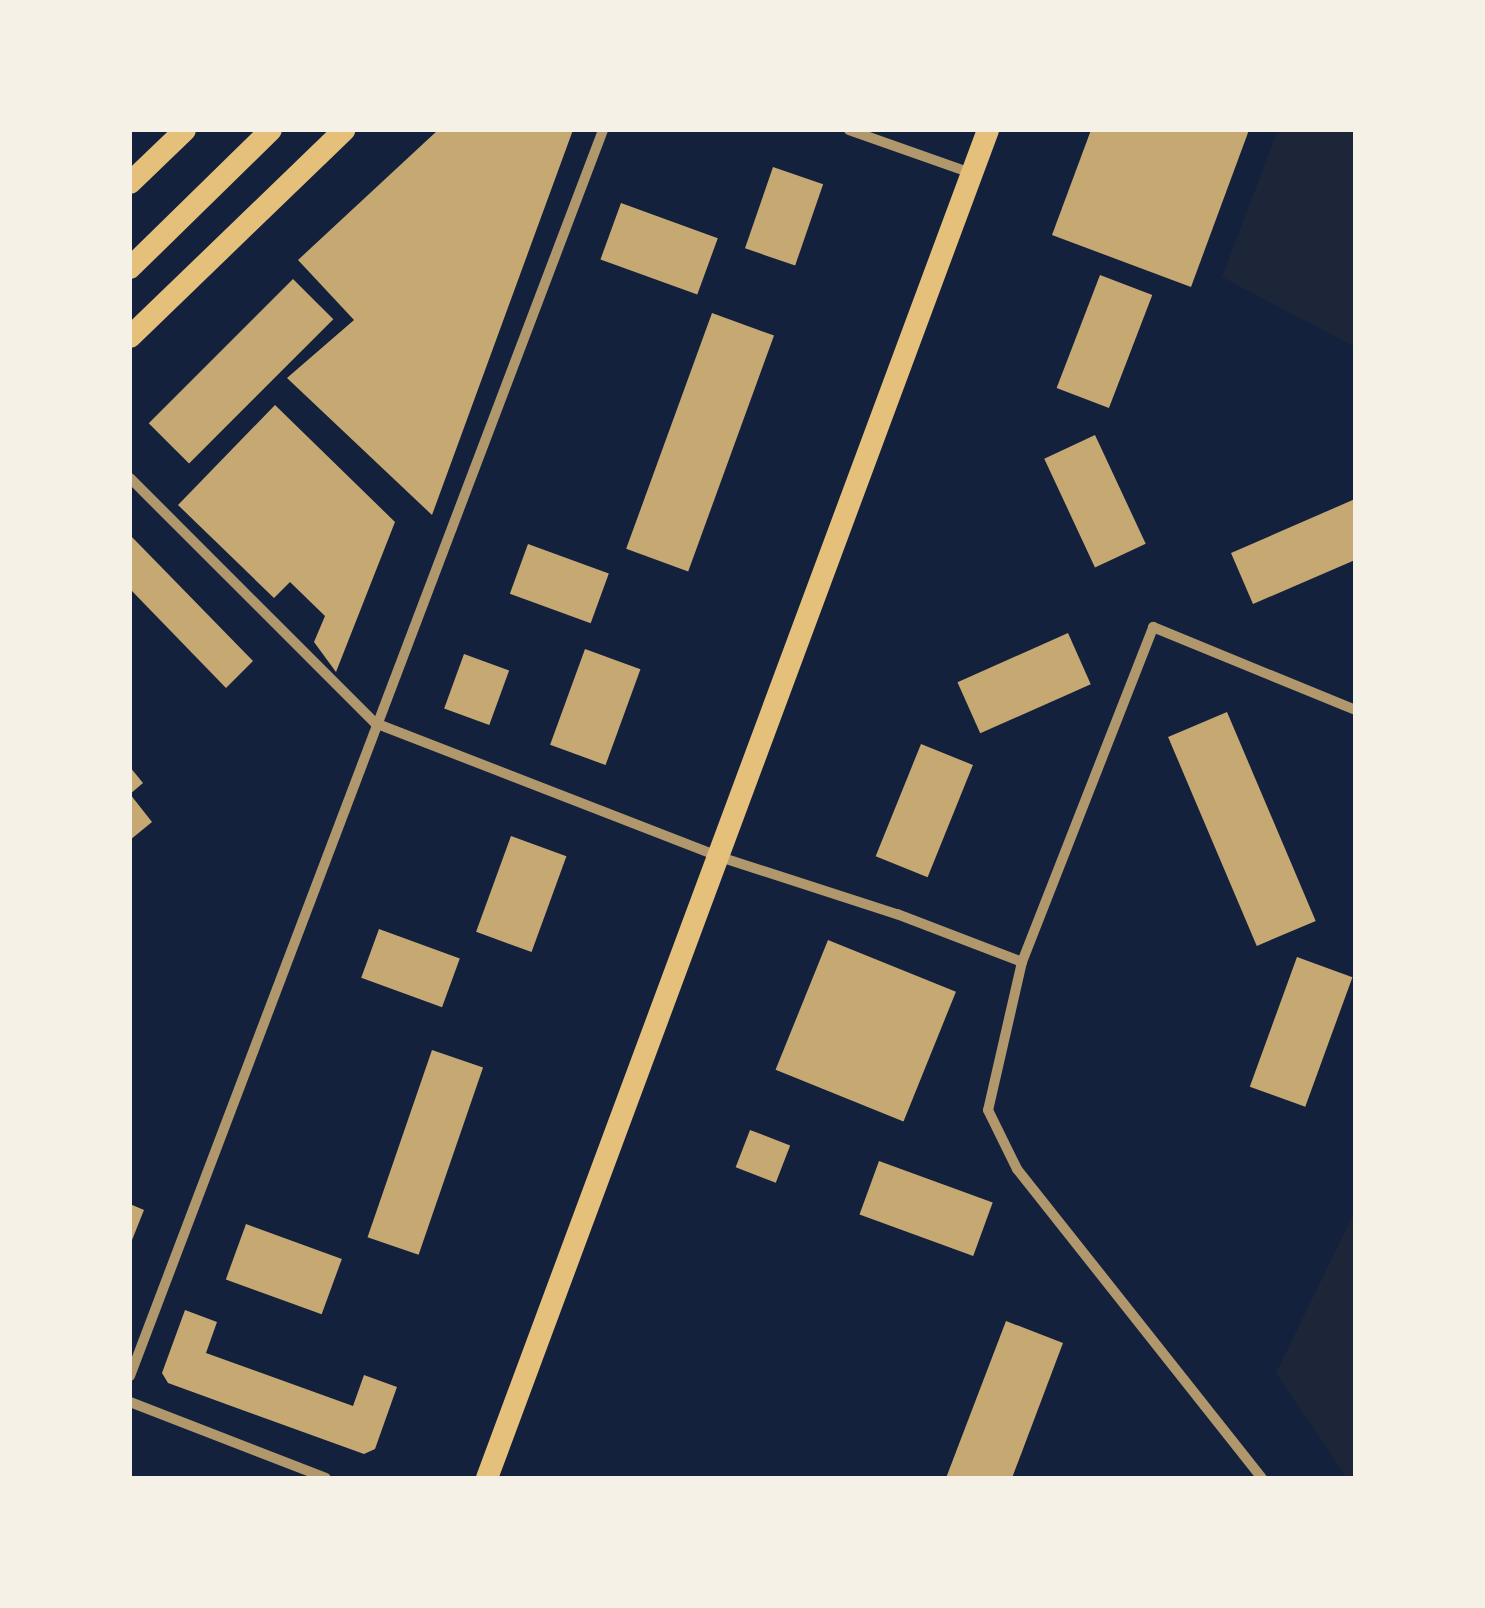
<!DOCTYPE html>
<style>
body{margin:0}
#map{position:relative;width:1485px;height:1608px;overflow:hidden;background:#14213d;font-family:Signika,sans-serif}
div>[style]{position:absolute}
.green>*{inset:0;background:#1d2539}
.building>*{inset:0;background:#c6a872;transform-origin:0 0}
.minor>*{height:10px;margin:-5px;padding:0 5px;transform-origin:5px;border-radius:5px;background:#b1986c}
.primary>*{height:22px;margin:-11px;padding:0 11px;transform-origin:11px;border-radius:11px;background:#e5c07b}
span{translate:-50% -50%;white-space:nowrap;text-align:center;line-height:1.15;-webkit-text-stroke:10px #f6f1e7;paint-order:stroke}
.frame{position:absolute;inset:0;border:132px solid #f6f1e7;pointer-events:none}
</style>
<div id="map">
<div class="green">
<i style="clip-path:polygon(1278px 130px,1355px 130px,1355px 347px,1222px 277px)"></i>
<i style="clip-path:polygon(1355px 1211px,1355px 1478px,1347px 1478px,1276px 1373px)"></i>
</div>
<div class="building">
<i style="clip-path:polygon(438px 130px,573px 130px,432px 515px,287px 378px,354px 320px,298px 260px)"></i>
<i style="clip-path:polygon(1091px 130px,1249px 130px,1191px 287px,1052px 235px)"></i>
<i style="left:773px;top:167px;width:53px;height:86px;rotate:19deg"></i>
<i style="left:621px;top:203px;width:103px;height:60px;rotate:20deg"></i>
<i style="left:1100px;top:275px;width:56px;height:121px;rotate:21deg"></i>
<i style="left:293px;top:279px;width:57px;height:204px;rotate:45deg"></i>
<i style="left:712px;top:313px;width:66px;height:251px;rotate:20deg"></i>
<i style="clip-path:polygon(275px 405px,395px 522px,336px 672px,314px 642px,325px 616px,290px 582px,274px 598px,178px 505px)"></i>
<i style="left:1095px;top:435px;width:120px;height:56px;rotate:65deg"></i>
<i style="clip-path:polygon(1355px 499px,1355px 560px,1253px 604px,1231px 553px)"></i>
<i style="clip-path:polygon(130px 535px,253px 661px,226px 688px,130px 589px)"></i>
<i style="left:528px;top:544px;width:86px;height:53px;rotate:20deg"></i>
<i style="left:1068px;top:633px;width:56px;height:121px;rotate:66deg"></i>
<i style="left:585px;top:649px;width:59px;height:102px;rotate:20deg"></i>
<i style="left:464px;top:654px;width:48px;height:58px;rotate:20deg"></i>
<i style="left:1227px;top:712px;width:227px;height:64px;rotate:67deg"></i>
<i style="left:921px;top:744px;width:56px;height:121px;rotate:22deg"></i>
<i style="clip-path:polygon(130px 767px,143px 783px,130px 794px)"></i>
<i style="clip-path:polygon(130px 794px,152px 822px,130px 840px)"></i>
<i style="left:511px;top:836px;width:59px;height:102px;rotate:20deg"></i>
<i style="left:379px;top:929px;width:86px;height:52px;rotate:20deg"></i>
<i style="left:828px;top:940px;width:138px;height:140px;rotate:22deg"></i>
<i style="left:1297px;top:957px;width:59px;height:138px;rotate:20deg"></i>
<i style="left:432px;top:1050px;width:54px;height:198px;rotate:19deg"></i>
<i style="left:750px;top:1130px;width:43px;height:40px;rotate:21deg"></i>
<i style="left:879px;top:1161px;width:121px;height:57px;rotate:20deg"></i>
<i style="clip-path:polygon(130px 1204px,144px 1210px,130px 1245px)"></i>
<i style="left:246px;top:1224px;width:102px;height:59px;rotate:20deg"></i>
<i style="clip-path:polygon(185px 1310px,217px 1322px,206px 1353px,353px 1406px,364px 1375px,397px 1387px,375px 1449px,364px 1454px,168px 1383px,162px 1373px)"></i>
<i style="clip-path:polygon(1006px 1321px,1063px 1343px,1012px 1478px,946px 1478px)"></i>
</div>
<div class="minor">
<i style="left:849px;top:130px;width:129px;rotate:19.4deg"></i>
<i style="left:130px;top:478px;width:346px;rotate:45deg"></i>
<i style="left:375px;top:723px;width:370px;rotate:21.2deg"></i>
<i style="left:720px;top:857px;width:186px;rotate:17.9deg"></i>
<i style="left:897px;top:914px;width:134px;rotate:21deg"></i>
<i style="left:1022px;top:962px;width:152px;rotate:102.9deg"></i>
<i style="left:988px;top:1110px;width:66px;rotate:63.8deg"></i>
<i style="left:1017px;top:1169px;width:394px;rotate:51.6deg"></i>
<i style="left:1022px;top:962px;width:360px;rotate:-68.6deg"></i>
<i style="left:1153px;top:627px;width:218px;rotate:22.3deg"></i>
<i style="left:130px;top:1376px;width:1333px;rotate:-69.21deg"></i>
<i style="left:130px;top:1402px;width:210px;rotate:21.2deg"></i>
</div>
<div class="primary">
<i style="left:130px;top:183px;width:76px;rotate:-43.9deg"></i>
<i style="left:130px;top:268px;width:197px;rotate:-44.4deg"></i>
<i style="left:130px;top:337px;width:298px;rotate:-44deg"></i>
<i style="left:487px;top:1478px;width:1438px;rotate:-69.61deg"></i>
</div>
<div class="frame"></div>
</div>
